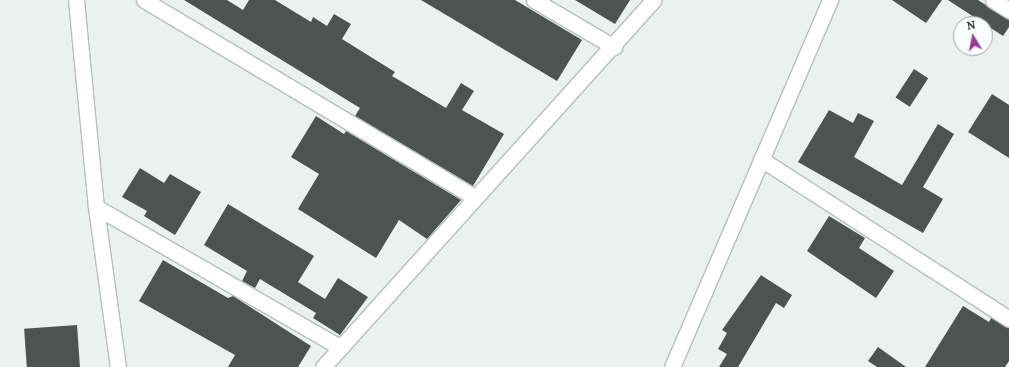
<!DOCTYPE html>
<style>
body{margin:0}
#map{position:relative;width:1009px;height:367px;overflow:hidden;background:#eaf1ef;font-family:Lora,serif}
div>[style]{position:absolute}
.building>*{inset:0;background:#4d5351;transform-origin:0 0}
.roads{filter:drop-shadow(1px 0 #b7bebb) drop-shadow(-1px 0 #b7bebb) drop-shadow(0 1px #b7bebb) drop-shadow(0 -1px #b7bebb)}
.street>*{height:15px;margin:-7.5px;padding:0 7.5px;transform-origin:7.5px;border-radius:7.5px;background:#fff}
span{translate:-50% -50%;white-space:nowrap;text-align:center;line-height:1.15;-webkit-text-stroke:4px #f8fefc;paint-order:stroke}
.north{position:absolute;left:953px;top:16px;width:40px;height:40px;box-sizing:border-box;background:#f8fefc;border:1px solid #a1a6a4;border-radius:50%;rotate:350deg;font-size:11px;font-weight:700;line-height:16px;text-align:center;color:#1f2221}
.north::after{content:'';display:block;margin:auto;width:14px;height:18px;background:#9c399f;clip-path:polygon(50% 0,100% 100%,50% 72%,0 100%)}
</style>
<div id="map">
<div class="building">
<i style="clip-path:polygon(184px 0,227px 0,243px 10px,249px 0,275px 0,311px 22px,313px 17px,327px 26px,334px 14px,351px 24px,342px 39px,395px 72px,392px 76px,446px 108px,461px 83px,474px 91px,462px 110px,504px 134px,473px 186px,355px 116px,360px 108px)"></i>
<i style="clip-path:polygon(421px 0,515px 0,582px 40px,557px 81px)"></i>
<i style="clip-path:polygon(575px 0,630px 0,615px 24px)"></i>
<i style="clip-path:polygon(892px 0,942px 0,926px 23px)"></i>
<i style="clip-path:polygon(948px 0,978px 0,1009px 20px,1009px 27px,1003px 36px)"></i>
<i style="left:914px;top:69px;width:17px;height:34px;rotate:33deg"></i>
<i style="clip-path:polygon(992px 94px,1009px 105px,1009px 158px,968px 132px)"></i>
<i style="clip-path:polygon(829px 110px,853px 123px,858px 113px,874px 121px,854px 157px,902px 185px,938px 124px,954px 134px,923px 187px,943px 199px,923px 233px,798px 162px)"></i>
<i style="clip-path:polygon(316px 116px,344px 134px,346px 131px,461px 200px,427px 239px,399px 220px,376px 258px,298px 209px,319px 174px,291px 157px)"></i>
<i style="clip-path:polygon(140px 168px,164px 183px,170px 174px,201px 192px,175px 235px,144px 216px,147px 211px,122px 197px)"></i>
<i style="clip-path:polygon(228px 204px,314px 256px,298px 282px,325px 299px,338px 278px,368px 297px,340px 335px,313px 318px,316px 313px,260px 279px,255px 288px,242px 281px,247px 271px,204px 245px)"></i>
<i style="clip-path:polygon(829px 216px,865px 238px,859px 248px,894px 271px,876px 298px,807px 251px)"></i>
<i style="clip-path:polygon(163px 260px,228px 298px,233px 296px,311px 346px,298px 367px,228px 367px,235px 355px,139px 301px)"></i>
<i style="clip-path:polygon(761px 275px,792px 295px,784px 308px,776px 303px,738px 367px,719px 367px,727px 354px,718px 349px,727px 333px,722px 330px)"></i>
<i style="clip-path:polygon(963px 306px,989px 322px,991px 318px,1009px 328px,1009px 361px,1005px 367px,925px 367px)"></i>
<i style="left:77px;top:325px;width:42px;height:53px;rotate:86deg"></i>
<i style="clip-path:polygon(878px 347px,906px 367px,877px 367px,868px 361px)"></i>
</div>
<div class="roads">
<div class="street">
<i style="left:76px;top:0;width:208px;rotate:84.5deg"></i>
<i style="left:96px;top:207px;width:162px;rotate:82.2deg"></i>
<i style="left:144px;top:0;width:384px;rotate:30.8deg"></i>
<i style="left:534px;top:0;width:93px;rotate:30.4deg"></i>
<i style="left:993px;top:0;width:19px;rotate:32deg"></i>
<i style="left:761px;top:159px;width:295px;rotate:32.8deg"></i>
<i style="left:96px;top:207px;width:280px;rotate:29.9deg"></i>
<i style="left:323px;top:367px;width:494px;rotate:-48deg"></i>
<i style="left:672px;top:367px;width:400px;rotate:-66.7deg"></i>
</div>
</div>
<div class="north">N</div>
</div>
